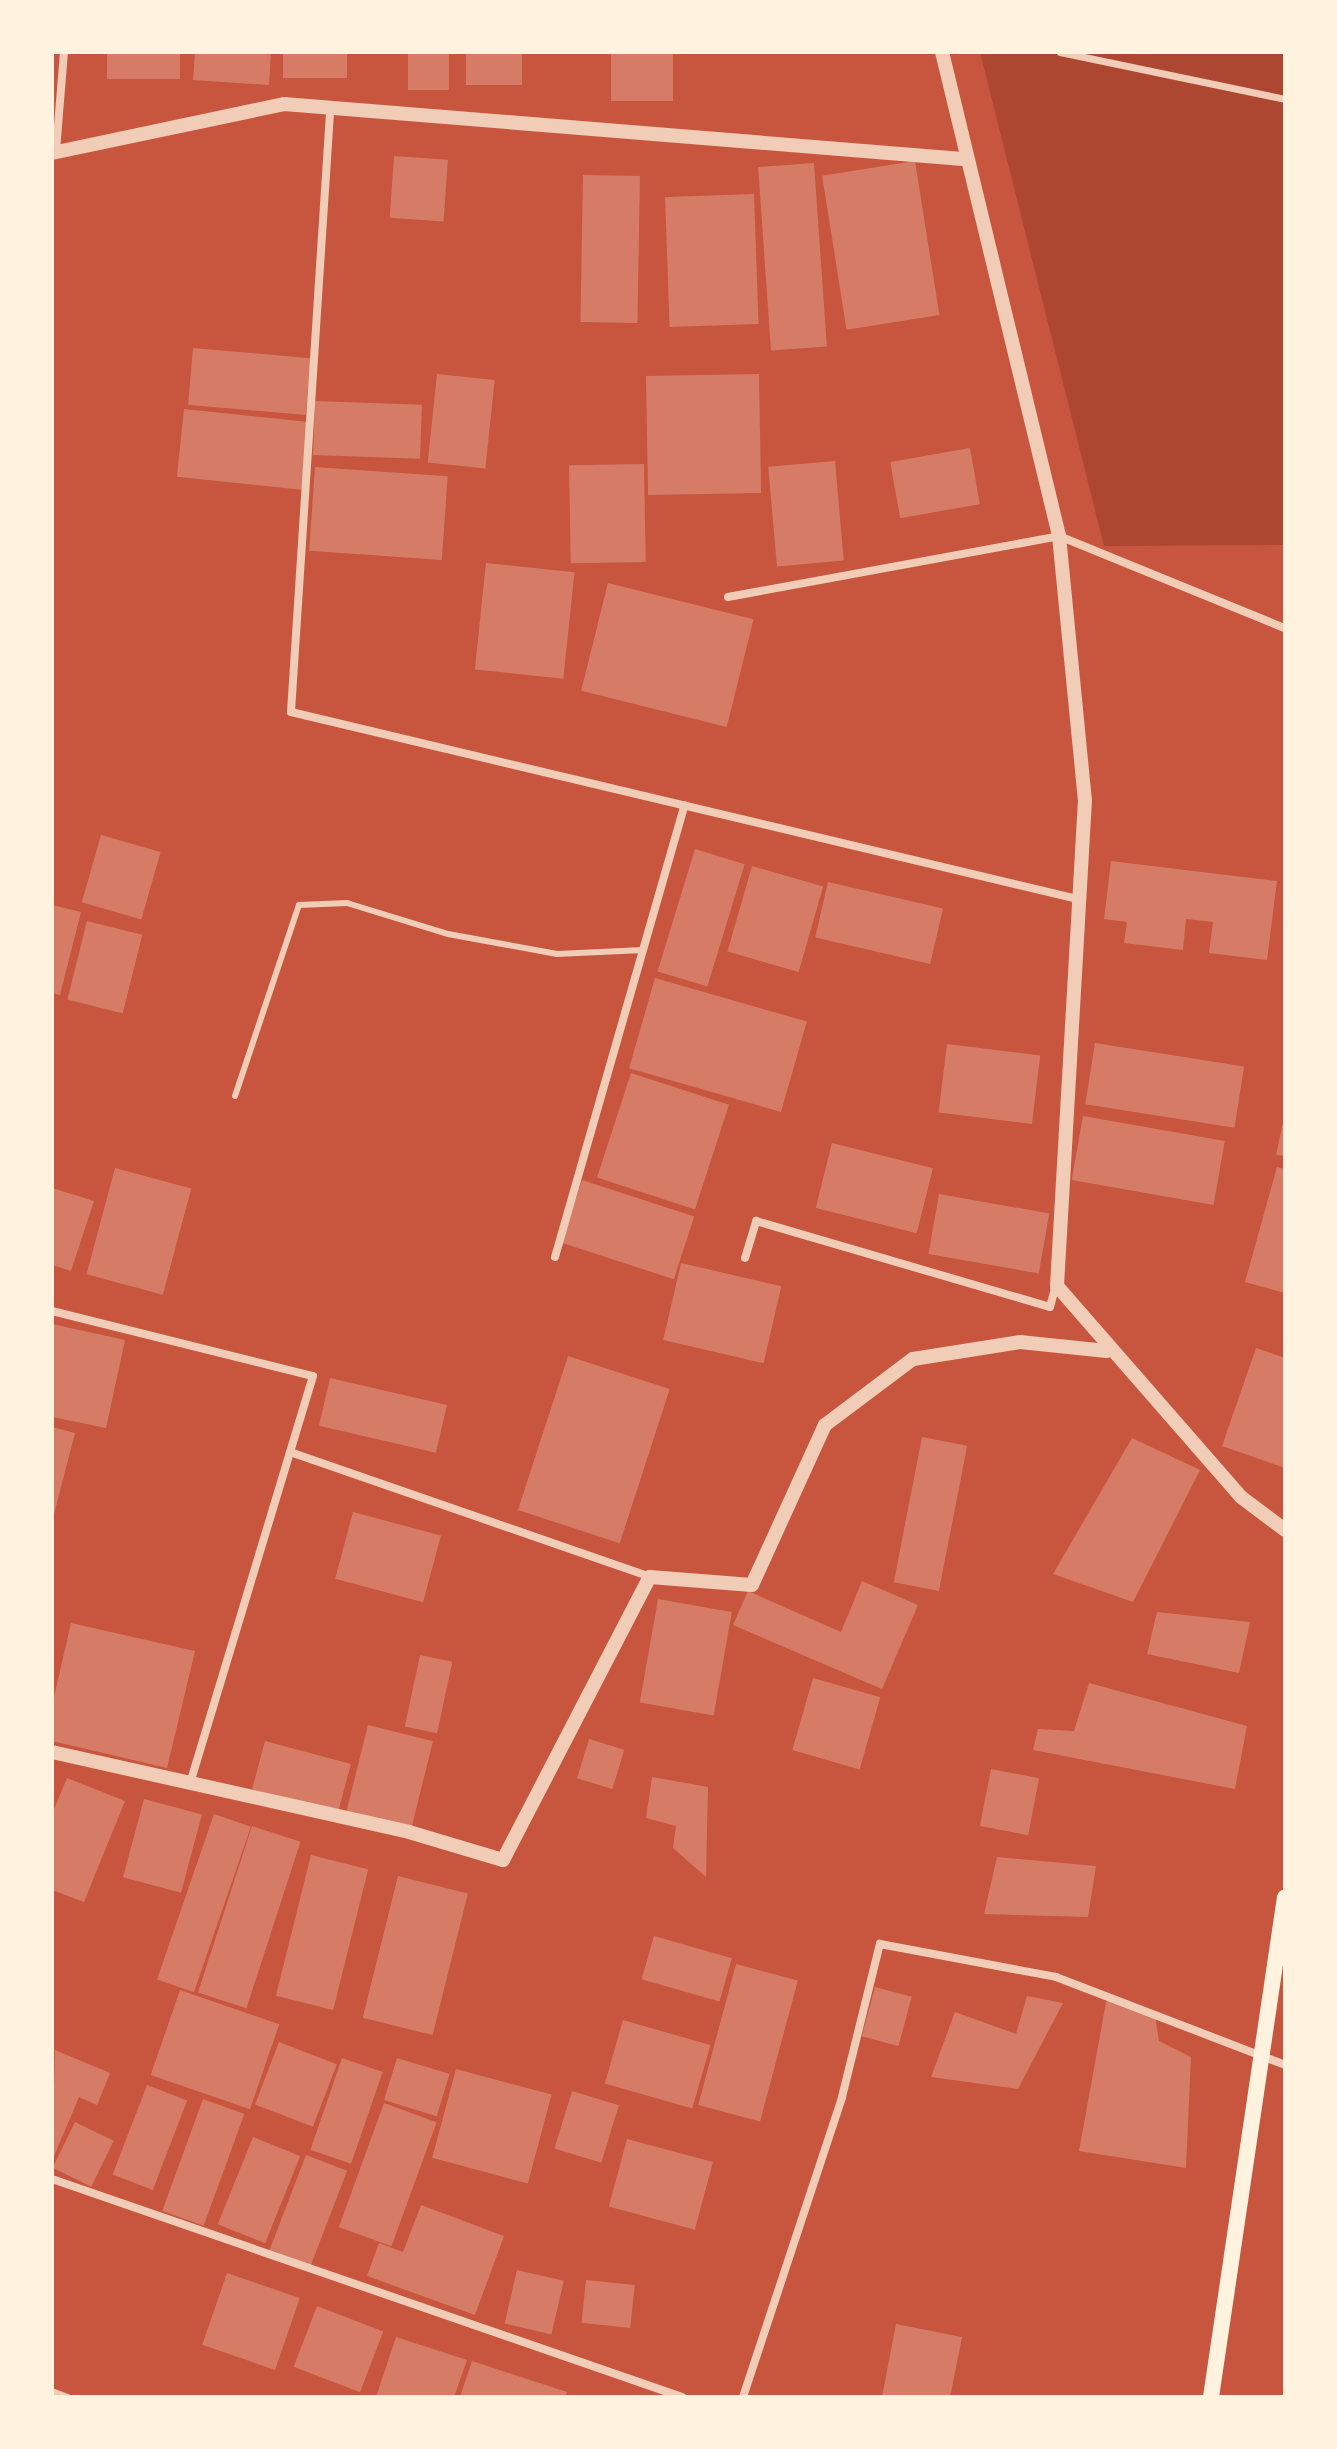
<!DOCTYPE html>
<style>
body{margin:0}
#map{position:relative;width:1337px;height:2449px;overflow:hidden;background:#c8553d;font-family:Ubuntu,sans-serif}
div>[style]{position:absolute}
.green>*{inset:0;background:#ae4732}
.building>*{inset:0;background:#d67c66;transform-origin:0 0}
.service>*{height:6px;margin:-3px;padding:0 3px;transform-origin:3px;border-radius:3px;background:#f1ccb7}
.pedestrian>*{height:7px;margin:-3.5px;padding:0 3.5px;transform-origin:3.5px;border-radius:3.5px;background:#f1ccb7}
.minor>*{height:8px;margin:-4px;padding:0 4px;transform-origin:4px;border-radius:4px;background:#f1ccb7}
.tertiary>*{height:14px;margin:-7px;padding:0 7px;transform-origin:7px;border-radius:7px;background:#f1ccb7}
.secondary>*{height:16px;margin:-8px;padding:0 8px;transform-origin:8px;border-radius:8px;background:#fff3e0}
span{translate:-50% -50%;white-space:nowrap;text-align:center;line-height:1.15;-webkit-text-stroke:8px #fff3e0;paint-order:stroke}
.frame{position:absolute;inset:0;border:54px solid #fff3e0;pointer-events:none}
</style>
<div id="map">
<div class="green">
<i style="clip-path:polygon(980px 52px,1285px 52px,1285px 545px,1104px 546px)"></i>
</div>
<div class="building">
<i style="left:107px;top:52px;width:73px;height:27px"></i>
<i style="clip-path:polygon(195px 52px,271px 52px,269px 85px,193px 80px)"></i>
<i style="left:283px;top:52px;width:64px;height:26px"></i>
<i style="left:408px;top:52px;width:41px;height:38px"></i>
<i style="left:466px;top:52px;width:56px;height:33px"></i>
<i style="left:611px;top:52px;width:62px;height:49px"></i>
<i style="left:394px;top:156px;width:54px;height:62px;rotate:4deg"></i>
<i style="left:915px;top:161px;width:156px;height:94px;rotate:81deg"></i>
<i style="left:814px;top:163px;width:184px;height:56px;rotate:86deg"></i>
<i style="left:583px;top:175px;width:57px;height:147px;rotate:1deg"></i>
<i style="left:754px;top:194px;width:130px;height:89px;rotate:88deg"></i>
<i style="left:193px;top:348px;width:118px;height:57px;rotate:5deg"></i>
<i style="left:437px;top:374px;width:58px;height:89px;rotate:6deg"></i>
<i style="left:759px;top:374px;width:119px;height:113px;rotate:89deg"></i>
<i style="left:315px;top:401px;width:107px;height:54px;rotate:2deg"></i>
<i style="left:184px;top:409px;width:125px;height:68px;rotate:6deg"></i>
<i style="left:970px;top:448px;width:57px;height:81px;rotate:80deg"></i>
<i style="left:835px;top:461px;width:100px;height:67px;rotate:85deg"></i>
<i style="left:644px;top:464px;width:98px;height:75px;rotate:89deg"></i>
<i style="left:315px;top:467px;width:133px;height:84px;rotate:4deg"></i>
<i style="left:486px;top:563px;width:89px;height:107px;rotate:6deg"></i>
<i style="left:608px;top:583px;width:150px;height:111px;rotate:14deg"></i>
<i style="left:101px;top:835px;width:62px;height:70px;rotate:16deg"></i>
<i style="left:695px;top:849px;width:52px;height:128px;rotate:17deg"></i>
<i style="clip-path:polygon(1111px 861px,1277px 881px,1267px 960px,1209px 953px,1213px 922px,1186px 919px,1183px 950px,1124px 943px,1127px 922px,1104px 919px)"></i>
<i style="left:752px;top:866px;width:74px;height:89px;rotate:16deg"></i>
<i style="left:828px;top:882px;width:118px;height:57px;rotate:13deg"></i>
<i style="clip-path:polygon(52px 905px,81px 912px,60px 995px,52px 993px)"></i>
<i style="left:87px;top:921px;width:57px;height:81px;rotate:14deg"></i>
<i style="left:655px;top:978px;width:158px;height:94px;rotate:16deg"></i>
<i style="left:1095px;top:1043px;width:151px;height:62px;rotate:9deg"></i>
<i style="left:947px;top:1044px;width:94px;height:69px;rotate:7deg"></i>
<i style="left:631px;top:1073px;width:103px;height:110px;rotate:18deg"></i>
<i style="left:1083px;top:1116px;width:144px;height:65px;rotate:10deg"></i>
<i style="clip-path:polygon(1284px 1118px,1285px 1118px,1285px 1156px,1276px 1155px)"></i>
<i style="left:832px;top:1143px;width:104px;height:67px;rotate:14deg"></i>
<i style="clip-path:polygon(1277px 1167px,1285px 1169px,1285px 1293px,1245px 1282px)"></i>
<i style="left:115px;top:1168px;width:79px;height:110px;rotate:15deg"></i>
<i style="left:582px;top:1180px;width:118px;height:66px;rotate:18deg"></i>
<i style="clip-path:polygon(52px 1188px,94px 1201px,71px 1271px,52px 1265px)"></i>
<i style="left:939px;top:1194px;width:112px;height:61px;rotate:10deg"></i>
<i style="left:681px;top:1263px;width:103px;height:79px;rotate:13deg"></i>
<i style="clip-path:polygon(52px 1324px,125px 1340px,106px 1428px,52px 1417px)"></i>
<i style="clip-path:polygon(1256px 1348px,1285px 1358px,1285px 1468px,1222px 1446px)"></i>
<i style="left:568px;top:1356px;width:107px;height:162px;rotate:18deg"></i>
<i style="left:330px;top:1378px;width:120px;height:49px;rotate:13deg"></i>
<i style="clip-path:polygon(52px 1427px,75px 1433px,53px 1518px,52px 1518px)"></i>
<i style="left:922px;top:1437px;width:46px;height:148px;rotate:11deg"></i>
<i style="clip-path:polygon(1132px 1438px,1200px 1470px,1133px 1602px,1053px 1574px)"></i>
<i style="left:353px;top:1512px;width:91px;height:69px;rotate:15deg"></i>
<i style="clip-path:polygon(862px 1581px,918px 1605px,882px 1689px,733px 1625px,748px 1591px,841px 1632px)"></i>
<i style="left:658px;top:1599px;width:75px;height:105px;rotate:10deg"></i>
<i style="clip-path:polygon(1157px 1612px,1250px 1622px,1239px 1673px,1147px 1654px)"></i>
<i style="clip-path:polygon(71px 1623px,195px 1651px,167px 1768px,52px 1741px,52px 1706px)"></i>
<i style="left:420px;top:1655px;width:33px;height:73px;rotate:12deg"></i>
<i style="left:813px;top:1678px;width:70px;height:75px;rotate:16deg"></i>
<i style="clip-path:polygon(1089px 1683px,1247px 1726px,1235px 1789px,1033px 1750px,1038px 1729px,1074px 1731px)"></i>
<i style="left:368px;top:1725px;width:67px;height:89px;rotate:14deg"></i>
<i style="left:589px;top:1739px;width:37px;height:41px;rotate:17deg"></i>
<i style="left:265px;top:1741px;width:89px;height:50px;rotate:15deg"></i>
<i style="left:991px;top:1769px;width:49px;height:58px;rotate:11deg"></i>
<i style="clip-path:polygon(652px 1777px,708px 1787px,706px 1877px,673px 1848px,676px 1826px,646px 1818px)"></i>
<i style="clip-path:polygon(67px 1778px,125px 1801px,84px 1902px,52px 1890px,52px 1814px)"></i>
<i style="left:144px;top:1799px;width:60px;height:81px;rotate:15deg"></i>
<i style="left:214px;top:1814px;width:39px;height:175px;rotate:19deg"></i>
<i style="left:252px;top:1826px;width:51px;height:175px;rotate:18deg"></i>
<i style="left:311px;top:1855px;width:59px;height:145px;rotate:14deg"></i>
<i style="clip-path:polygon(997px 1857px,1096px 1866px,1088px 1917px,984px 1914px)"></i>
<i style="left:398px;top:1876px;width:72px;height:146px;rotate:14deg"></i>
<i style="left:654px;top:1936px;width:81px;height:45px;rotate:16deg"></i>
<i style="left:736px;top:1964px;width:64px;height:146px;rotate:15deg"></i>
<i style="left:875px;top:1987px;width:38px;height:51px;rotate:15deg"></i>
<i style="left:180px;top:1990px;width:105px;height:90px;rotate:19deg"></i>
<i style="clip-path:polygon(1027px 1996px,1063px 2003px,1018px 2089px,931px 2077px,955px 2012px,1016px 2034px)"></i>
<i style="clip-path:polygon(1107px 1997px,1155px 2016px,1159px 2041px,1191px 2057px,1186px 2168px,1079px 2151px)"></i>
<i style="left:623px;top:2020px;width:91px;height:66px;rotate:16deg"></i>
<i style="left:279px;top:2042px;width:62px;height:67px;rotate:21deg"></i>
<i style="clip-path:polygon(55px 2050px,110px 2073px,97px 2105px,79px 2097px,52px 2161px)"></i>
<i style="left:342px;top:2058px;width:43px;height:97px;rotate:19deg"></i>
<i style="left:397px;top:2058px;width:55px;height:44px;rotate:17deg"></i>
<i style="left:456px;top:2069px;width:99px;height:92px;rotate:15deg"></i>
<i style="left:147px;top:2085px;width:43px;height:96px;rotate:21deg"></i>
<i style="left:572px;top:2091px;width:49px;height:60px;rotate:17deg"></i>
<i style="left:203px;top:2099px;width:44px;height:119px;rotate:20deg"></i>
<i style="left:384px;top:2103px;width:56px;height:132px;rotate:20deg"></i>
<i style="left:75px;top:2122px;width:43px;height:51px;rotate:26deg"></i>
<i style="left:253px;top:2137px;width:51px;height:94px;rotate:22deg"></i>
<i style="left:627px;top:2139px;width:89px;height:70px;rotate:15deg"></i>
<i style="left:306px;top:2155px;width:44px;height:103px;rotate:21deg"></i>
<i style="clip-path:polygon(421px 2205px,504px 2236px,475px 2315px,367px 2276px,379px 2243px,403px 2252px)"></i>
<i style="left:517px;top:2270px;width:48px;height:55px;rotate:13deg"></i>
<i style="left:227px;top:2273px;width:77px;height:76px;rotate:19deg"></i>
<i style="left:586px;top:2280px;width:49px;height:43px;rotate:6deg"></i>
<i style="left:317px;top:2306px;width:71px;height:65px;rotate:21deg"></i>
<i style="clip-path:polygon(896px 2324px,962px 2337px,950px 2397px,882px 2397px)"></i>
<i style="clip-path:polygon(396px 2337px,467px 2360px,454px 2397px,376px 2397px)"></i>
<i style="clip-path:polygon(472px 2361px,567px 2392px,565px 2397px,460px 2397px)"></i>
</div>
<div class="service">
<i style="left:235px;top:1096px;width:201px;rotate:-71.5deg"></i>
<i style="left:299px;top:905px;width:48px;rotate:-2.4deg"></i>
<i style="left:347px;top:903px;width:106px;rotate:17.1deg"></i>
<i style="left:448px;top:934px;width:111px;rotate:10.4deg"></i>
<i style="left:557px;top:954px;width:86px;rotate:-2.7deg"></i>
<i style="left:52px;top:2391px;width:17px;rotate:21deg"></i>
</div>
<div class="pedestrian">
<i style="left:1060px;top:52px;width:230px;rotate:11.8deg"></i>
</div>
<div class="minor">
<i style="left:330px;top:113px;width:600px;rotate:93.73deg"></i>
<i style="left:291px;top:712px;width:809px;rotate:13.37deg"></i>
<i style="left:56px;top:151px;width:99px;rotate:-85.4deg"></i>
<i style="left:728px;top:597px;width:337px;rotate:-10.4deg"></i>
<i style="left:1059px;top:536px;width:244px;rotate:22.2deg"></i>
<i style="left:555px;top:1257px;width:470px;rotate:-74deg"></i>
<i style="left:745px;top:1258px;width:39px;rotate:-73deg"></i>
<i style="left:756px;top:1221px;width:306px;rotate:16.3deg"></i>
<i style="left:1050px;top:1307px;width:24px;rotate:-75deg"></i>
<i style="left:52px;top:1311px;width:269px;rotate:14deg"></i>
<i style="left:313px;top:1376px;width:425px;rotate:106.8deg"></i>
<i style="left:290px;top:1452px;width:381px;rotate:19.1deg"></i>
<i style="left:52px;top:2179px;width:667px;rotate:19.09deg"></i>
<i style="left:743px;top:2397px;width:316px;rotate:-71.7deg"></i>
<i style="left:842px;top:2097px;width:158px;rotate:-76.1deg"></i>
<i style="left:880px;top:1944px;width:179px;rotate:10.6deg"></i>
<i style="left:1056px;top:1977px;width:245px;rotate:21deg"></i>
</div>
<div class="tertiary">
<i style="left:942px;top:52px;width:498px;rotate:76.4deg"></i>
<i style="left:1059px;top:536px;width:265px;rotate:84.4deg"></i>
<i style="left:1085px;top:800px;width:487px;rotate:93.3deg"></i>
<i style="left:1057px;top:1286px;width:280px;rotate:48.9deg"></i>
<i style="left:1241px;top:1497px;width:55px;rotate:36.9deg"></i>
<i style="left:52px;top:153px;width:237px;rotate:-11.9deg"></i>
<i style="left:284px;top:104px;width:681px;rotate:4.63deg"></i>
<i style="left:52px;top:1752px;width:366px;rotate:12.6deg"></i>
<i style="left:409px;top:1832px;width:98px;rotate:16.6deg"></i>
<i style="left:503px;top:1860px;width:319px;rotate:-62.6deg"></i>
<i style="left:650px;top:1577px;width:102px;rotate:4.5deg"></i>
<i style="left:752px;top:1585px;width:176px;rotate:-65.5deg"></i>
<i style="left:825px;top:1425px;width:110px;rotate:-36.9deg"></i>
<i style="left:913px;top:1359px;width:108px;rotate:-9deg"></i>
<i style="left:1020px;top:1342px;width:87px;rotate:5.9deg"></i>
</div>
<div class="secondary">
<i style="left:1211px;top:2397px;width:505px;rotate:-81.58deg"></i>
</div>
<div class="frame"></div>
</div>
